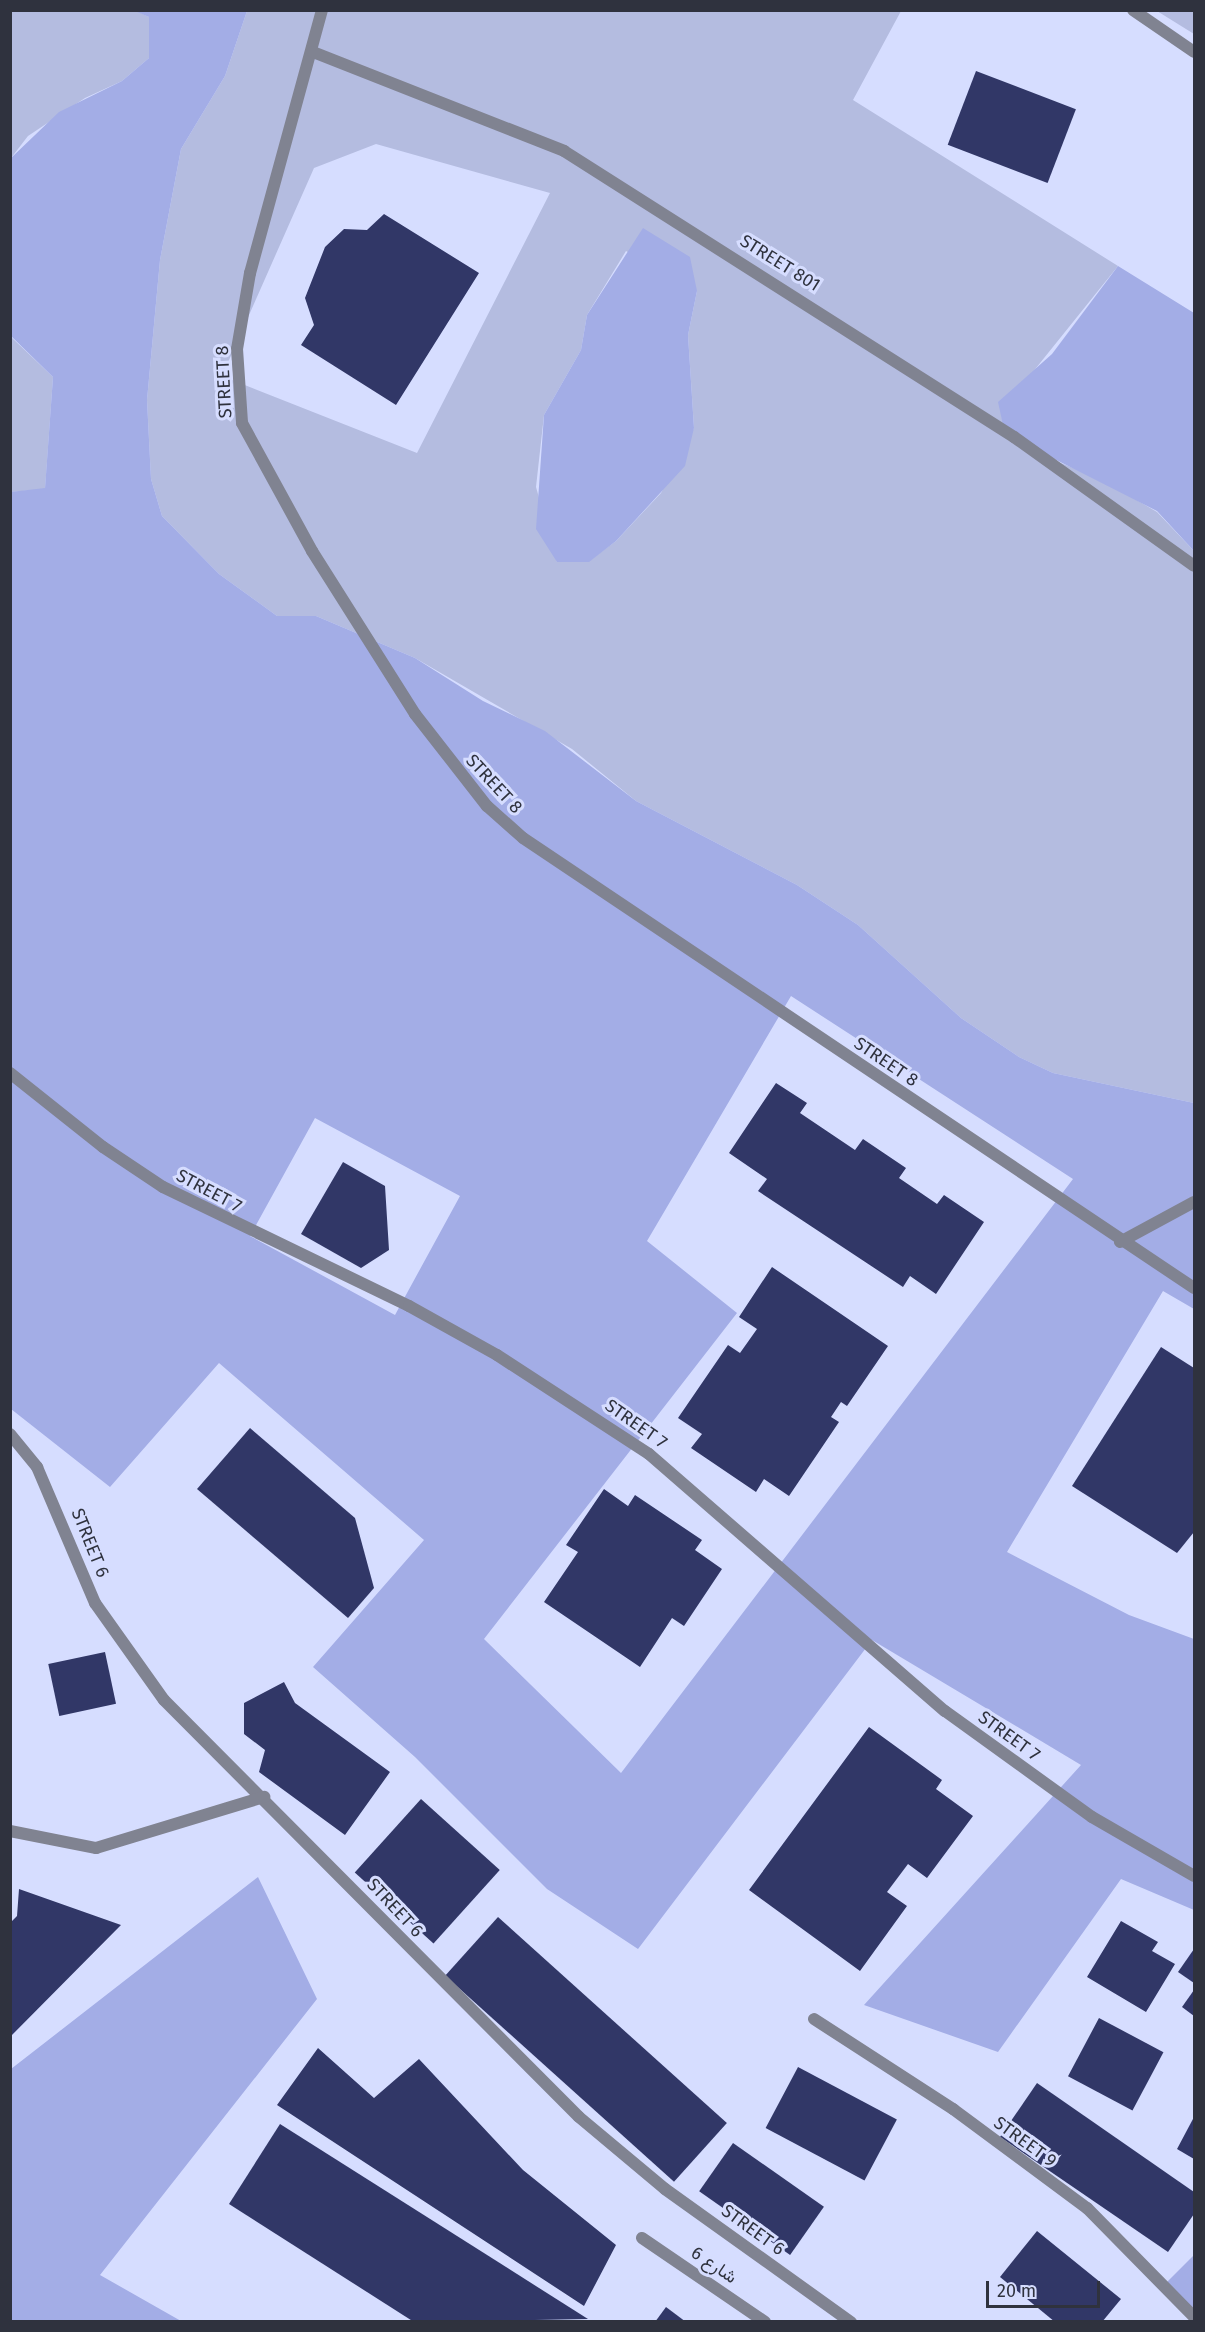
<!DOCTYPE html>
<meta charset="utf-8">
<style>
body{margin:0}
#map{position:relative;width:1205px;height:2332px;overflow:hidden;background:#d6ddff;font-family:"Fira Sans",Vazirmatn,sans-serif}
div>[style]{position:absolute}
.green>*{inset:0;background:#b4bce0}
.forest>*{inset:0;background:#a3ade6}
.building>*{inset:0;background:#313767;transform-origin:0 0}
.minor>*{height:12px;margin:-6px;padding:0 6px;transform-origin:6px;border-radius:6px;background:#808391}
span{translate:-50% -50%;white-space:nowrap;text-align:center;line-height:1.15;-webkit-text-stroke:6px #d6ddff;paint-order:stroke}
.street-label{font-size:18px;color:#2f323e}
.frame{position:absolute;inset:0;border:12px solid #2f323e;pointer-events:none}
.scale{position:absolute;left:986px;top:2281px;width:114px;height:27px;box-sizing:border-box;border:3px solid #2f323e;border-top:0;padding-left:8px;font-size:18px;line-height:21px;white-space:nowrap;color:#2f323e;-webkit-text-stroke:4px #d6ddff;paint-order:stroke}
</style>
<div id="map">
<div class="green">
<i style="clip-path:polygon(135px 10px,149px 17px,149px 58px,122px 81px,85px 98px,28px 136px,11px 158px,11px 11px)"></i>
<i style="clip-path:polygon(evenodd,247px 11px,901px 11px,853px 100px,1118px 266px,1028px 378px,1033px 452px,1101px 479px,1157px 512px,1194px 551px,1194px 1103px,1053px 1073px,1019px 1057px,961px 1018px,858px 925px,797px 885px,636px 801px,572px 749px,415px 658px,316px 616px,277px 616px,219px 574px,162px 516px,151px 479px,147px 400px,160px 260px,181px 149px,225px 76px,247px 11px,376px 144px,550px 193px,417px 453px,222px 376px,314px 168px,376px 144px,247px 11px,626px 251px,697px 291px,688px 335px,694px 428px,661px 493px,616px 541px,589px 561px,557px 562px,536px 487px,544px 415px,581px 350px,587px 315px,626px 251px)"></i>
<i style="clip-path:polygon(1157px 11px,1194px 11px,1194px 34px)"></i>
<i style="clip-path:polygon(10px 336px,53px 377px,45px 489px,11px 492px)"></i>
</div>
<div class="forest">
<i style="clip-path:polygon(evenodd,135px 11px,247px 11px,225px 76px,181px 149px,160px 260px,147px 400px,151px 479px,162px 516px,219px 574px,277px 616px,316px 616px,415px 658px,483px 701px,545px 731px,636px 801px,797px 885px,858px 925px,961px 1018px,1019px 1057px,1053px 1073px,1194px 1103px,1194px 1309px,1163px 1291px,1007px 1552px,1129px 1615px,1194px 1639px,1194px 1910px,1121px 1879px,998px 2052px,864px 2005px,1081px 1765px,872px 1640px,638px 1949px,547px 1889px,415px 1757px,313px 1667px,424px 1540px,219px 1363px,110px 1487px,11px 1409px,10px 492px,45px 488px,53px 377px,11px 336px,11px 158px,59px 112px,122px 81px,149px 58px,149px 17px,135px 11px,791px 996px,1073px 1179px,621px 1773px,484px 1639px,737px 1313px,647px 1241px,791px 996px,135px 11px,315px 1118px,460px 1196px,395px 1315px,250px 1236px,315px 1118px)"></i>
<i style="clip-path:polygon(643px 228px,690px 257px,697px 291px,688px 335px,694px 428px,685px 466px,616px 541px,589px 562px,557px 562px,536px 529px,544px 415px,581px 350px,587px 315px)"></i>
<i style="clip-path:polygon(1118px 266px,1194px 313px,1194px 551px,1157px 511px,1005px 434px,998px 402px,1052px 354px)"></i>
<i style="clip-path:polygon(258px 1877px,317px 1999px,100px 2275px,181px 2321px,11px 2321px,11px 2069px)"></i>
<i style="clip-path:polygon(1194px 2255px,1194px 2315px,1160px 2289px)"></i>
</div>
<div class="building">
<i style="left:976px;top:71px;width:107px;height:79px;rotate:21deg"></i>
<i style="clip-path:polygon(384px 214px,479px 273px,396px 405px,301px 345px,314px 325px,305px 298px,325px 247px,344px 229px,367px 230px)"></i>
<i style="clip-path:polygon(776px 1083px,807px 1103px,800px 1113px,855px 1150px,863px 1139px,906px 1168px,899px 1178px,937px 1204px,944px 1195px,984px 1222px,936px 1294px,910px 1276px,903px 1287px,758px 1191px,767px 1179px,729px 1153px)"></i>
<i style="clip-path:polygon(343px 1162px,385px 1186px,389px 1250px,361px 1268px,301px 1234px)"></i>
<i style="clip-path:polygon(772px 1267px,888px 1346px,847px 1406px,841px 1402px,831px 1417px,839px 1422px,789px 1496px,764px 1479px,756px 1492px,691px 1448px,702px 1434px,678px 1418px,728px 1345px,740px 1353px,757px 1329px,739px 1317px)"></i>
<i style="clip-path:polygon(1161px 1347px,1194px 1368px,1194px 1532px,1177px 1553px,1072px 1486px)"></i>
<i style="clip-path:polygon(250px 1428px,355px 1518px,374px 1588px,348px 1618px,197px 1489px)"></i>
<i style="clip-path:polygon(604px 1489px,628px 1506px,635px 1495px,702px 1540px,695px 1550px,722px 1569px,684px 1626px,672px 1618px,640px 1667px,544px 1602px,578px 1552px,566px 1545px)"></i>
<i style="left:105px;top:1652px;width:53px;height:58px;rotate:78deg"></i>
<i style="clip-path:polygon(284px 1682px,295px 1703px,390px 1772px,345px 1835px,259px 1772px,265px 1750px,244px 1734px,244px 1703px)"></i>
<i style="clip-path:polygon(869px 1727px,942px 1780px,936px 1789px,973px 1816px,927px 1878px,908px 1864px,887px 1892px,907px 1906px,860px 1971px,749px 1890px)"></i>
<i style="left:421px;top:1799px;width:106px;height:99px;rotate:42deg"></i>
<i style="clip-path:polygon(19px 1889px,121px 1925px,10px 2037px,10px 1923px,17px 1916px)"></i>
<i style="left:498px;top:1917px;width:308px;height:79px;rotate:42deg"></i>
<i style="clip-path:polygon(1121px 1921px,1158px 1942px,1152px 1951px,1175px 1964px,1146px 2012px,1087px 1977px)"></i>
<i style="clip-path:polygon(1194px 1949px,1194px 1983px,1178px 1972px)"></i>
<i style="clip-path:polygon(1194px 1990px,1194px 2016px,1182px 2007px)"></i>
<i style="left:1099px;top:2018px;width:73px;height:66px;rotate:28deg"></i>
<i style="clip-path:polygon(318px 2048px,374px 2098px,419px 2059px,523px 2170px,616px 2245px,584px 2306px,277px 2105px)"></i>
<i style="left:798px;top:2067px;width:112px;height:69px;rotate:28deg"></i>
<i style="clip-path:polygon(1037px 2083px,1194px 2192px,1194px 2214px,1168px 2252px,1000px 2137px)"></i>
<i style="clip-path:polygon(1194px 2117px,1194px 2159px,1177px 2149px)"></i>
<i style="clip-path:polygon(280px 2124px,588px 2319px,414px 2322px,229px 2204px)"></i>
<i style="left:733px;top:2143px;width:111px;height:59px;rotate:35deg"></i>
<i style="clip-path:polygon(1037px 2231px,1121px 2299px,1102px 2322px,1055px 2322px,1000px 2277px)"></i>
<i style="clip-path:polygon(666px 2307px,686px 2322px,655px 2322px)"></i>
</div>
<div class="minor">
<i style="left:322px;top:10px;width:273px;rotate:105.3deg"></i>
<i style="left:250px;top:273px;width:77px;rotate:99.7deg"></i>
<i style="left:237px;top:349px;width:74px;rotate:86.1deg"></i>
<i style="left:242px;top:423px;width:146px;rotate:61.3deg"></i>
<i style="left:312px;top:551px;width:193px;rotate:57.7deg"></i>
<i style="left:415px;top:714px;width:117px;rotate:52deg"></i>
<i style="left:487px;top:806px;width:48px;rotate:41.6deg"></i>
<i style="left:523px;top:838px;width:808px;rotate:33.85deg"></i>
<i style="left:1133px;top:10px;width:74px;rotate:34.5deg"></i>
<i style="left:313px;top:52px;width:270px;rotate:21.5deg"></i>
<i style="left:564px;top:151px;width:533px;rotate:32.44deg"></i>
<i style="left:1014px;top:437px;width:221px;rotate:35.6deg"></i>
<i style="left:10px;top:1073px;width:119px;rotate:38.5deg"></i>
<i style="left:103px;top:1147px;width:72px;rotate:33.7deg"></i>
<i style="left:163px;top:1187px;width:273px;rotate:25.8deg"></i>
<i style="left:409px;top:1306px;width:101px;rotate:29.1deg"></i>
<i style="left:497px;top:1355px;width:181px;rotate:33.1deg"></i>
<i style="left:649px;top:1454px;width:392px;rotate:41deg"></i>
<i style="left:945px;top:1711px;width:181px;rotate:35.8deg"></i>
<i style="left:1092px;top:1817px;width:118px;rotate:30deg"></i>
<i style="left:1120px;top:1242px;width:84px;rotate:-28.4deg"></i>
<i style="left:10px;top:1434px;width:43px;rotate:50.7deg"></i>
<i style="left:37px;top:1467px;width:148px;rotate:66.9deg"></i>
<i style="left:95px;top:1603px;width:119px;rotate:54.6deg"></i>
<i style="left:164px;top:1700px;width:588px;rotate:45.14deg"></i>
<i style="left:579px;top:2117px;width:112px;rotate:39.9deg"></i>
<i style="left:665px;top:2189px;width:229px;rotate:35.6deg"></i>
<i style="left:10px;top:1831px;width:88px;rotate:11.2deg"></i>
<i style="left:96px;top:1848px;width:176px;rotate:-16.9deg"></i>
<i style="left:814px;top:2019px;width:166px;rotate:32.9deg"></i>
<i style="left:953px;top:2109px;width:167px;rotate:36.5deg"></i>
<i style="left:1087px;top:2208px;width:153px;rotate:45.5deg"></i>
<i style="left:642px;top:2238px;width:149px;rotate:34.3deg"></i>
</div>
<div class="street-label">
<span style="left:780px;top:263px;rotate:32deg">STREET 801</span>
<span style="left:224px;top:382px;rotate:-93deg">STREET 8</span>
<span style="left:494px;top:784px;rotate:47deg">STREET 8</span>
<span style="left:886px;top:1062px;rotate:34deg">STREET 8</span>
<span style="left:209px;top:1191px;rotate:28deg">STREET 7</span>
<span style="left:636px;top:1424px;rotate:35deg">STREET 7</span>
<span style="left:90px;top:1543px;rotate:68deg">STREET 6</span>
<span style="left:1009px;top:1736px;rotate:36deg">STREET 7</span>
<span style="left:395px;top:1908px;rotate:47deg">STREET 6</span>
<span style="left:1025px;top:2142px;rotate:36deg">STREET 9</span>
<span style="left:753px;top:2230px;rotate:36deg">STREET 6</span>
<span style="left:714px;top:2265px;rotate:34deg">شارع 6</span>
</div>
<div class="frame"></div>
<div class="scale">20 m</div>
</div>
